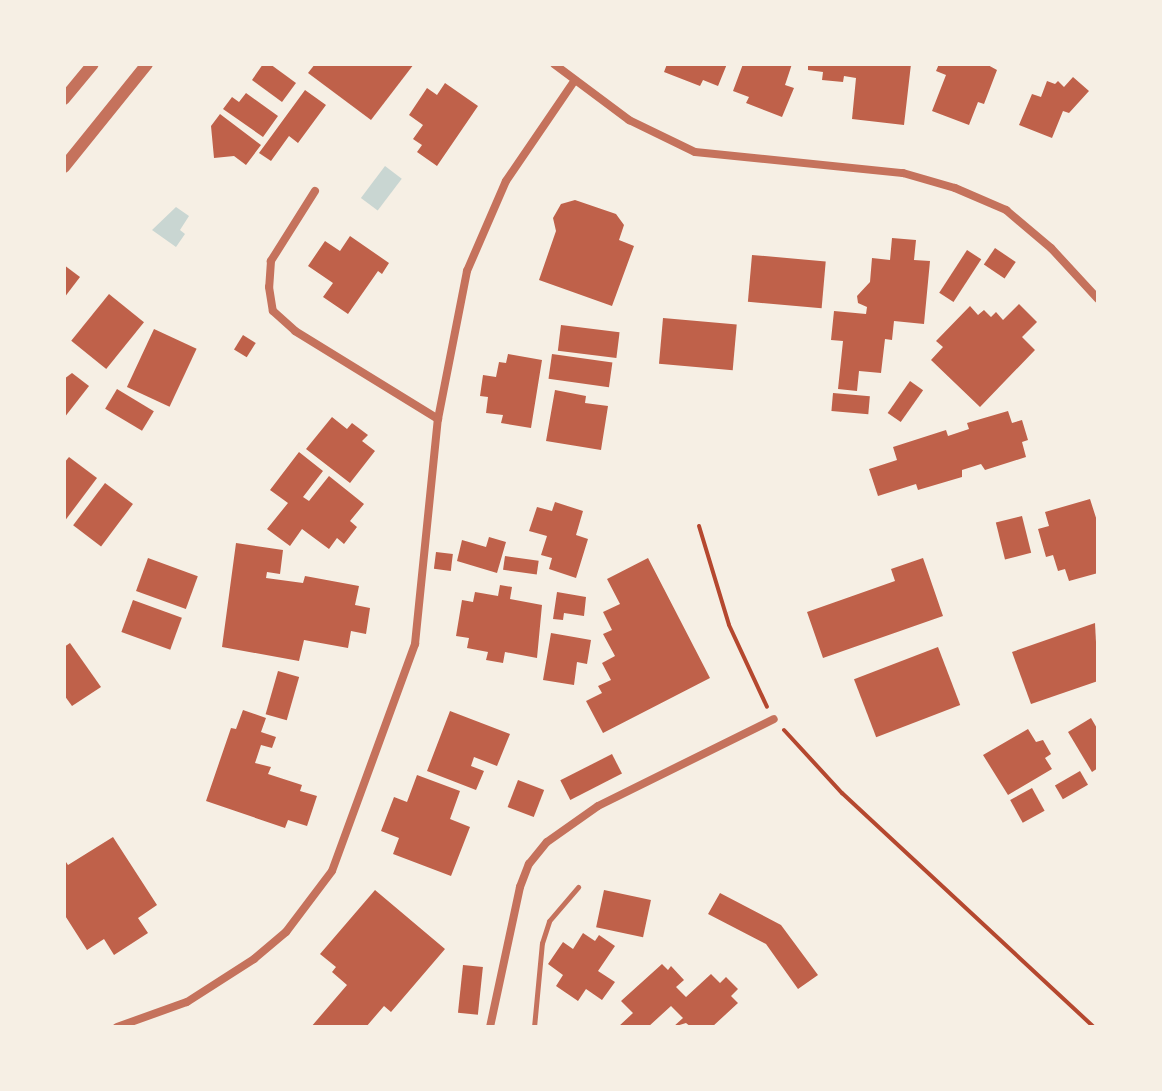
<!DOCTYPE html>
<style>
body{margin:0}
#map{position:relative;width:1162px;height:1091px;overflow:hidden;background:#f6efe4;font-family:Quicksand,sans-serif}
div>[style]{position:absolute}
.water>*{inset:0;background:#c9d6d2;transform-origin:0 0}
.building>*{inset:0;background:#bf614a;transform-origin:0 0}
.path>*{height:4px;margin:-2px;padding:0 2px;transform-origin:2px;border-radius:2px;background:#b5482f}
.service>*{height:5px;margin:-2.5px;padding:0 2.5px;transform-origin:2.5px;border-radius:2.5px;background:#c5725c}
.minor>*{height:8px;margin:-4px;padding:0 4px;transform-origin:4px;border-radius:4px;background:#c5725c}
.tertiary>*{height:12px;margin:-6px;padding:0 6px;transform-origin:6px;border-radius:6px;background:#c5725c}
span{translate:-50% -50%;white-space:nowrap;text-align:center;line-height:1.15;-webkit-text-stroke:7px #f6efe4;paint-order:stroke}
.frame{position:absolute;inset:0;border:66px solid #f6efe4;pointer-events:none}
</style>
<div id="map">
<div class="water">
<i style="left:385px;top:166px;width:21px;height:40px;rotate:37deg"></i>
<i style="clip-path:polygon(176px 207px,189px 216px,180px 230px,185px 234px,176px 247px,152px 230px)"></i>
</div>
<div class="building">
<i style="clip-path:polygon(263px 64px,270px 64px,296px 83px,282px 102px,252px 80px)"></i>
<i style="clip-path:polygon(315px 64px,414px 64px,371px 120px,308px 73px)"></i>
<i style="clip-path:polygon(667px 64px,727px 64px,718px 86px,703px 80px,700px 86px,664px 72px)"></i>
<i style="clip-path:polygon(743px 64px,792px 64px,785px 85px,794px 88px,782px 117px,746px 103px,749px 97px,733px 91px)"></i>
<i style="clip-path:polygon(808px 64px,911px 64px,904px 125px,852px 119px,856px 78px,844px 76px,843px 82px,822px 80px,823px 72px,808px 70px)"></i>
<i style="clip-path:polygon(939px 64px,986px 64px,997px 70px,984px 104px,978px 102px,969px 125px,932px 111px,946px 75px,936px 71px)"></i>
<i style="clip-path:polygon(1073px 77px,1089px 91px,1069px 113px,1063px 111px,1052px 138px,1019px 125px,1032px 94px,1041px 97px,1047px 81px,1055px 84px,1058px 81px,1064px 87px)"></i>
<i style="clip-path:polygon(445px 83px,478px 106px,437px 166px,417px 152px,422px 145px,413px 139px,423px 125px,409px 115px,427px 88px,437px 95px)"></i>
<i style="clip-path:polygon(305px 90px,326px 105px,298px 143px,289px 136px,271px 161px,259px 153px)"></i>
<i style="clip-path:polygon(246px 93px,278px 116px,263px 137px,223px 109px,232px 97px,239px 102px)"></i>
<i style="clip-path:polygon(220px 114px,261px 145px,246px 165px,234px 156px,214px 158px,211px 126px)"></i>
<i style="clip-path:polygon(575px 200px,616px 214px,624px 225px,619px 240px,634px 246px,612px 306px,539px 280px,556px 231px,553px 218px,561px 204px)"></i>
<i style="clip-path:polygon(350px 236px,389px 263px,382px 274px,378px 271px,348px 314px,323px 297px,333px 283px,308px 266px,325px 241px,340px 251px)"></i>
<i style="clip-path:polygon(892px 238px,916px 240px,914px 260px,930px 261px,924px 324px,894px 321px,892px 340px,885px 339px,881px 373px,859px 371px,857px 391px,838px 389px,843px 341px,831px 340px,834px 311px,866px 314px,867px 307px,858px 303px,857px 296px,870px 282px,872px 258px,890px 260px)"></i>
<i style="left:995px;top:248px;width:25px;height:20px;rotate:34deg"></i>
<i style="left:967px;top:250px;width:17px;height:51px;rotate:33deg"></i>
<i style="left:752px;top:255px;width:74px;height:47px;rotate:5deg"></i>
<i style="clip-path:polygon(64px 265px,80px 277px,64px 298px)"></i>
<i style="left:109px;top:294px;width:45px;height:60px;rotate:39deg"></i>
<i style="clip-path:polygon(1019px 304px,1037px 322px,1022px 337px,1035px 350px,980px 407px,931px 360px,943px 347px,936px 341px,970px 306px,978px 315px,984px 310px,991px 317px,996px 312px,1003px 320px)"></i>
<i style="left:663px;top:318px;width:74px;height:46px;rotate:5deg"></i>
<i style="left:561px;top:325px;width:59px;height:26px;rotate:7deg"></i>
<i style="left:154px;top:329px;width:47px;height:64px;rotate:25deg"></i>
<i style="left:243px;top:335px;width:15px;height:17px;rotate:32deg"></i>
<i style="clip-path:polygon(508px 354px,542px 360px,531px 428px,501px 423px,503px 415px,486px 413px,488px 397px,480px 396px,483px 375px,496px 377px,499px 362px,506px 363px)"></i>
<i style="left:552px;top:354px;width:61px;height:25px;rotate:8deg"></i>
<i style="clip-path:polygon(72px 373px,89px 386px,64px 418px,64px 379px)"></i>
<i style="left:910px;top:381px;width:16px;height:39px;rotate:35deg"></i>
<i style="left:117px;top:389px;width:43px;height:23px;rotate:31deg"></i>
<i style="clip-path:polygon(555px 390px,586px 396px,585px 403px,608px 406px,601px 450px,546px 441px)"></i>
<i style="left:833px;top:393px;width:37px;height:18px;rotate:5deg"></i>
<i style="clip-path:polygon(1008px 411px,1012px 423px,1022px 420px,1028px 440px,1022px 442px,1026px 457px,985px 470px,981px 464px,962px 470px,962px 477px,918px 490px,916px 484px,878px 496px,869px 469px,897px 460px,893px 447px,946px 430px,948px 436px,969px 429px,967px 423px)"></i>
<i style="clip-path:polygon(332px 417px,347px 429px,352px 423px,368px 435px,362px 441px,375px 451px,350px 483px,306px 449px)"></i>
<i style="clip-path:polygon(299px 452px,323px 471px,303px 497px,309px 501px,329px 476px,364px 504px,350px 521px,357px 527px,344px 544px,337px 538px,329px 549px,302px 529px,290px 546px,267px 529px,288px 503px,270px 490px)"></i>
<i style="clip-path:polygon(69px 457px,97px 478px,64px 522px,64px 463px)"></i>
<i style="left:105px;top:483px;width:35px;height:53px;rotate:37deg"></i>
<i style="clip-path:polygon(1090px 499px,1098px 524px,1098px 573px,1069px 581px,1065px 569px,1058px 571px,1053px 555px,1046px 557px,1038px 529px,1049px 526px,1045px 512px)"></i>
<i style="clip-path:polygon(555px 502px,583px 511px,576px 535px,588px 539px,576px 578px,549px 569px,552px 558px,541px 555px,547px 536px,529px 531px,537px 507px,552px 511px)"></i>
<i style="left:1022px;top:516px;width:38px;height:27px;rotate:76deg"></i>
<i style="clip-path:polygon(489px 537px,506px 542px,497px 573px,457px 561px,462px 540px,486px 547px)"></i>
<i style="clip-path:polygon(236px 543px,283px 550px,280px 574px,267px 572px,266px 578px,303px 583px,305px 576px,359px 586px,355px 605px,370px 608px,366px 634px,351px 631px,348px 648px,304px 640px,299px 661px,222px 647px)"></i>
<i style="left:436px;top:552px;width:17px;height:17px;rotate:7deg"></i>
<i style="left:505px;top:556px;width:34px;height:14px;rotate:8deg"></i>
<i style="left:148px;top:558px;width:53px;height:35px;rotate:20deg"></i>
<i style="clip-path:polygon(648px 558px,710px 678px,603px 733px,586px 701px,602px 693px,598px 686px,611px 680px,602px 663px,615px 656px,603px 634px,612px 630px,603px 612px,620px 604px,607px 579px)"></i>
<i style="clip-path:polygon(923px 558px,943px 616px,823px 658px,807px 612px,895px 581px,891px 569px)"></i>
<i style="clip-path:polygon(500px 585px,512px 587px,510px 599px,542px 605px,537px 658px,505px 652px,503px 663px,486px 660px,488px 652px,467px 648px,469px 638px,456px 636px,462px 600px,473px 602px,475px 592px,498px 596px)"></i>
<i style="clip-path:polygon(557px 592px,586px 597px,584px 616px,564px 613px,563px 620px,553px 619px)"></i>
<i style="left:133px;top:600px;width:52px;height:34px;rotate:20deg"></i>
<i style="clip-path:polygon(1095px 623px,1098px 681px,1031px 704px,1012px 652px)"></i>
<i style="clip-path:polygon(551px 633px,591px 640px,587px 664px,577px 662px,574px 685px,543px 680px)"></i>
<i style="clip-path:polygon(70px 643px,101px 687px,72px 706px,64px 695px,64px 647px)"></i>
<i style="left:938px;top:647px;width:62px;height:90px;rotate:69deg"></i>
<i style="left:278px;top:671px;width:22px;height:45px;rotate:16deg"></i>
<i style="clip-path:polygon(243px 710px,266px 718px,261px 732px,276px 737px,272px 748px,261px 745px,255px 763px,271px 767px,268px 774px,302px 785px,300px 791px,317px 796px,307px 826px,288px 820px,285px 828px,206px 801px,231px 728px,236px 729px)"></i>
<i style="clip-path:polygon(450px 711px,510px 734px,497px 766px,474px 757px,471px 766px,484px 771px,476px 790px,427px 771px)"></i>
<i style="clip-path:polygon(1091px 718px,1098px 730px,1098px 768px,1092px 772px,1068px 732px)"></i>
<i style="clip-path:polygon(1028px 729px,1036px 742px,1043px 740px,1051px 754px,1045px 758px,1052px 769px,1008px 795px,983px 755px)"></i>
<i style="left:612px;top:754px;width:22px;height:58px;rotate:63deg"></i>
<i style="left:1080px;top:771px;width:16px;height:29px;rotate:60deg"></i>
<i style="clip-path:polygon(417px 775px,460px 791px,450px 819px,470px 827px,451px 876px,393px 854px,399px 838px,381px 831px,394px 797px,407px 802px)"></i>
<i style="left:518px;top:780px;width:28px;height:29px;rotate:21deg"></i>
<i style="left:1032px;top:788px;width:26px;height:25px;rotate:61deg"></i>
<i style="clip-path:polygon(113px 837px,157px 905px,138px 918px,148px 933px,114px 955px,104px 939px,87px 950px,64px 914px,64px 859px,68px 865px)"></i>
<i style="clip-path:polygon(375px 890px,445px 949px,391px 1012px,384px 1006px,366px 1027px,311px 1027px,347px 985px,332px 972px,336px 967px,320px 954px)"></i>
<i style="left:604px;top:890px;width:48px;height:38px;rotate:12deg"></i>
<i style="clip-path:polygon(720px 893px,781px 925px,818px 975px,798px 989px,766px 944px,708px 914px)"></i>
<i style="clip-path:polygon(583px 933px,595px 941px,599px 935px,615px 946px,598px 971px,615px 982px,602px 1000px,586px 989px,578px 1001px,556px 986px,563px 975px,548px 964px,563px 942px,573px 949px)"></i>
<i style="clip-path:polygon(662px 964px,668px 970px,671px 966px,684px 980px,676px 987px,686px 997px,711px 974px,720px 983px,726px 977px,738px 989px,731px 996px,738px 1003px,712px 1027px,691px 1027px,686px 1023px,673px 1027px,683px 1018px,671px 1006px,648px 1027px,618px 1027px,633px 1013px,621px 1001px)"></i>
<i style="left:463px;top:965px;width:20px;height:48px;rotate:6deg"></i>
</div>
<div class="path">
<i style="left:699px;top:526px;width:103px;rotate:73.1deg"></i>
<i style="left:729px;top:625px;width:90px;rotate:65.1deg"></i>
<i style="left:784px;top:730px;width:86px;rotate:47.4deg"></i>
<i style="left:842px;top:793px;width:344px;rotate:42.9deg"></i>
</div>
<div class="service">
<i style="left:534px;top:1027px;width:84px;rotate:-84.6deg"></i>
<i style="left:542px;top:943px;width:23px;rotate:-72deg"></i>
<i style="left:549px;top:921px;width:45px;rotate:-49.5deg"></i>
</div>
<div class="minor">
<i style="left:554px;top:64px;width:94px;rotate:36.7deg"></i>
<i style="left:629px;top:120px;width:73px;rotate:25.9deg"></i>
<i style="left:695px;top:152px;width:209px;rotate:5.8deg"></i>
<i style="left:903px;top:173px;width:54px;rotate:16.1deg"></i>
<i style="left:955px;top:188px;width:56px;rotate:23.3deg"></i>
<i style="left:1006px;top:210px;width:59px;rotate:40.2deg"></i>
<i style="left:1051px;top:248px;width:69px;rotate:47.3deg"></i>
<i style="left:315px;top:191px;width:83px;rotate:122.2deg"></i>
<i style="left:271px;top:261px;width:26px;rotate:94deg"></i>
<i style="left:269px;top:287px;width:24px;rotate:81deg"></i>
<i style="left:273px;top:311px;width:30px;rotate:42deg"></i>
<i style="left:295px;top:331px;width:168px;rotate:31.6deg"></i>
<i style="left:117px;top:1027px;width:74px;rotate:-19.7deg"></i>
<i style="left:187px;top:1002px;width:80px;rotate:-32.7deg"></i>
<i style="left:254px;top:959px;width:42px;rotate:-40.2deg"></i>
<i style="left:286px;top:932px;width:76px;rotate:-53deg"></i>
<i style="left:332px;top:871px;width:242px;rotate:-69.9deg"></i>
<i style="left:415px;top:644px;width:226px;rotate:-84.2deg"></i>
<i style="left:438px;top:419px;width:151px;rotate:-78.9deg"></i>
<i style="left:467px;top:271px;width:98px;rotate:-66.6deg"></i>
<i style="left:506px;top:181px;width:122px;rotate:-55.7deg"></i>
<i style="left:490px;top:1027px;width:143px;rotate:-77.9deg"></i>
<i style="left:520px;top:887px;width:25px;rotate:-69deg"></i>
<i style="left:529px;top:864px;width:28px;rotate:-51deg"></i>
<i style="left:547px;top:842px;width:62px;rotate:-35.2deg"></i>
<i style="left:598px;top:806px;width:196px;rotate:-26.3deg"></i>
</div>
<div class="tertiary">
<i style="left:64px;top:99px;width:45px;rotate:-50.4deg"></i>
<i style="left:64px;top:167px;width:132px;rotate:-51.1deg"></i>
</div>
<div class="frame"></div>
</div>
